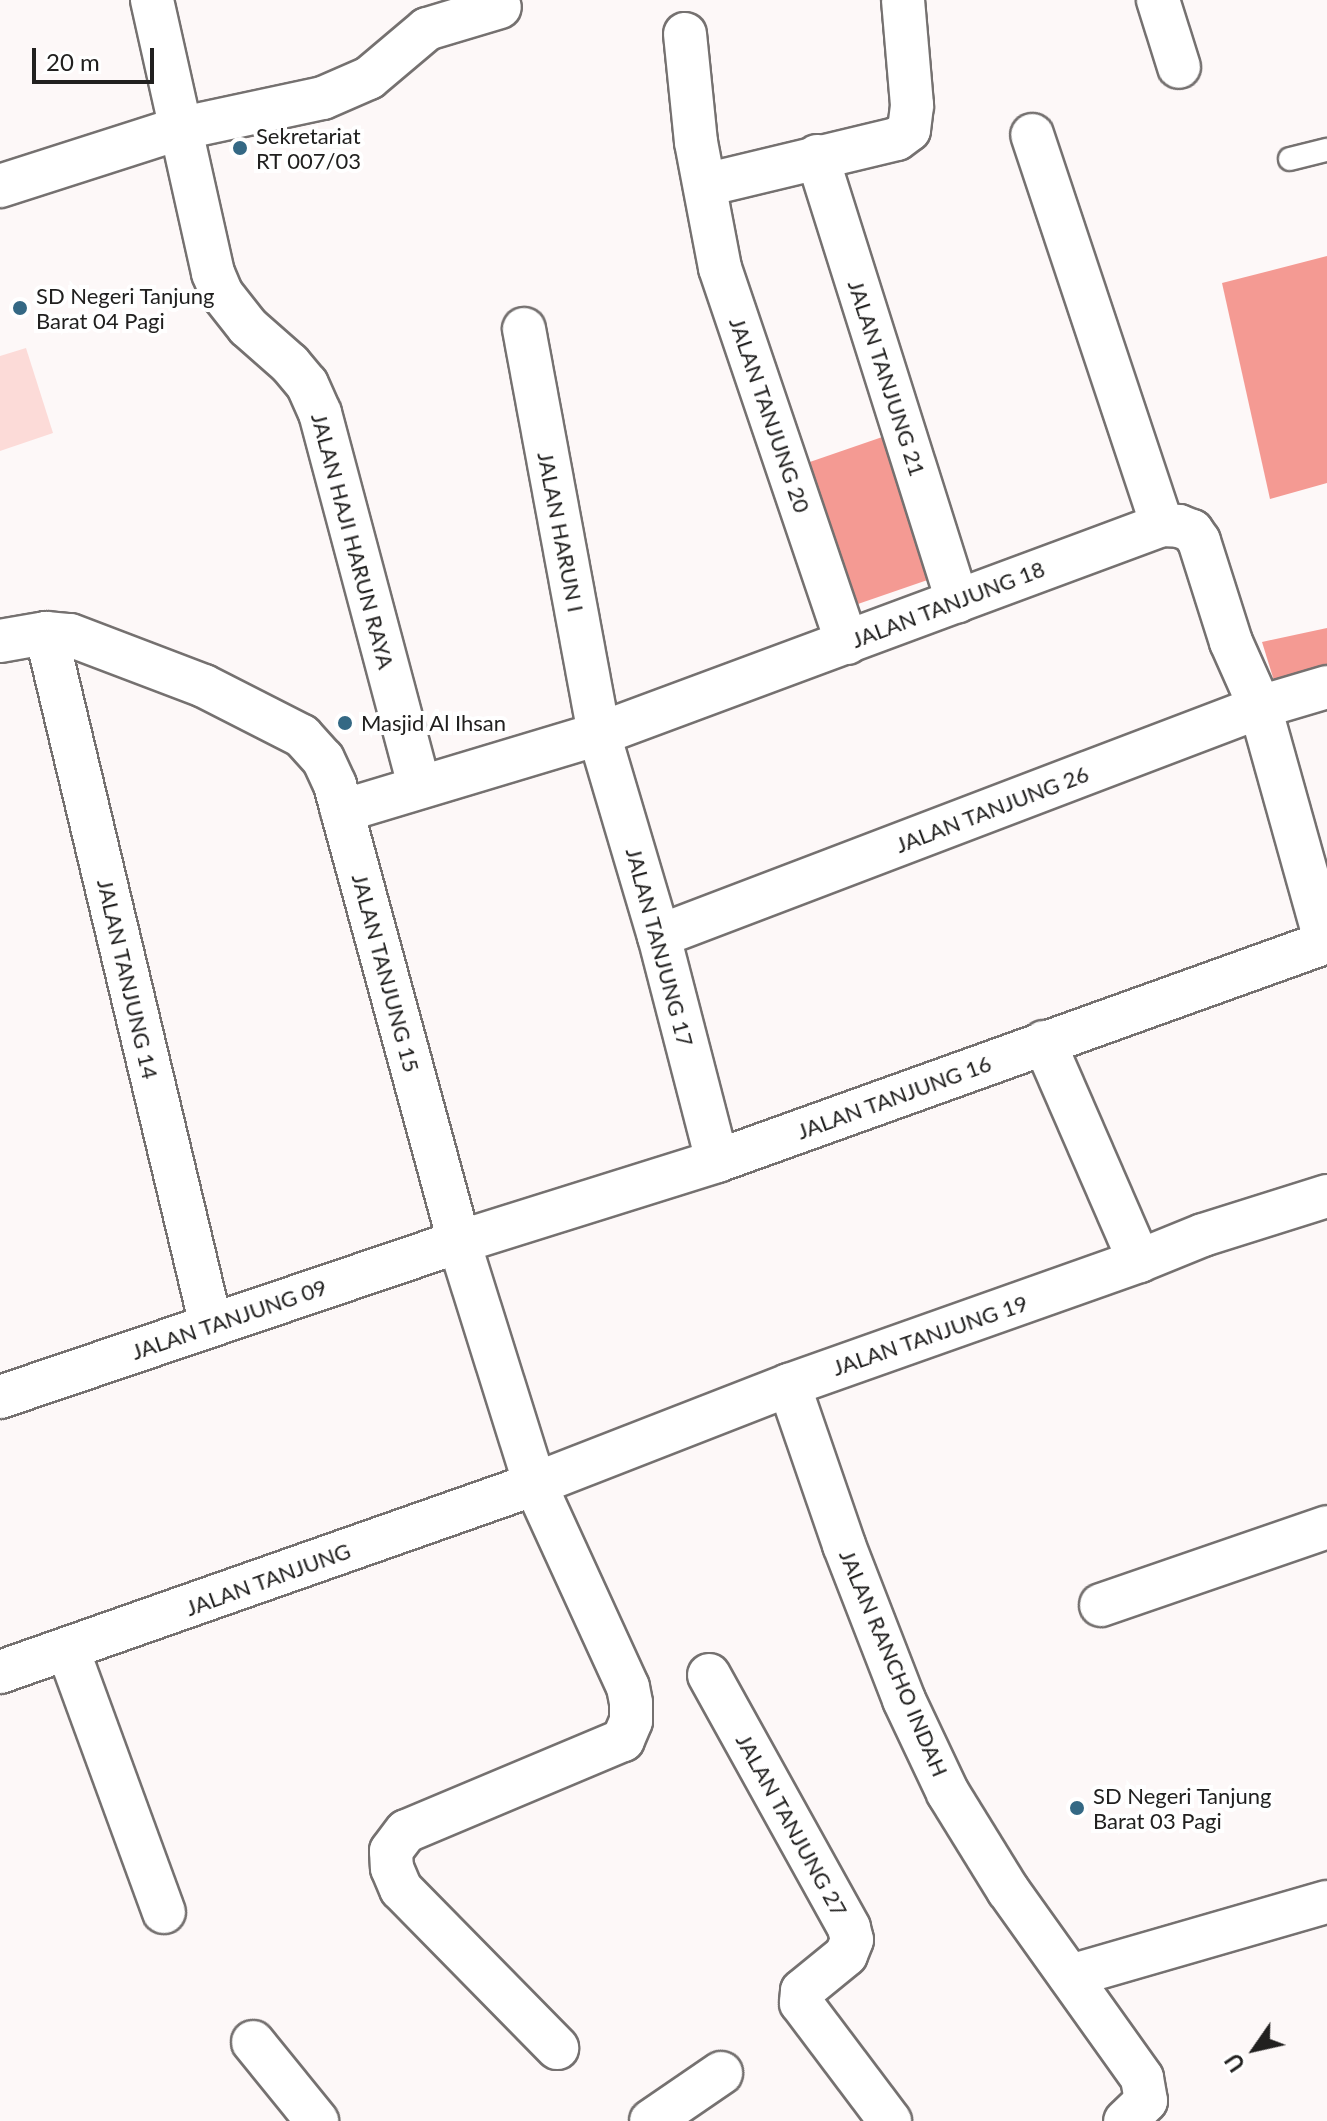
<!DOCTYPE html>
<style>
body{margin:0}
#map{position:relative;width:1327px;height:2121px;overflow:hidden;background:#fdf8f8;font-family:Lato,sans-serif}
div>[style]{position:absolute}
.green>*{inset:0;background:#fcdbd8}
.forest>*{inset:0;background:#f49a93;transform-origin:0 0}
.roads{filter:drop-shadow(2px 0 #757170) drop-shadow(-2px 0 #757170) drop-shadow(0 2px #757170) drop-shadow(0 -2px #757170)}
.lane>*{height:22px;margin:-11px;padding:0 11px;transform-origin:11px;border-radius:11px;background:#fff}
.street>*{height:42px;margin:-21px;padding:0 21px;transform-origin:21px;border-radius:21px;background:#fff}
.dots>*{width:22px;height:22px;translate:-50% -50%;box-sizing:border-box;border:4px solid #fff;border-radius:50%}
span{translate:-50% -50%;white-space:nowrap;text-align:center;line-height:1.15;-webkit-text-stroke:8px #fff;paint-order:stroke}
.poi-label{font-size:22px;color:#21201f}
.left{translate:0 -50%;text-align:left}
.street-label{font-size:22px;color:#21201f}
.north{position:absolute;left:1215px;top:2009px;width:80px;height:80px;-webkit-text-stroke:6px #fff;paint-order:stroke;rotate:236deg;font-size:22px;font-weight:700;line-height:32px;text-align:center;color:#21201f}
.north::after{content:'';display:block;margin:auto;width:28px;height:36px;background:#21201f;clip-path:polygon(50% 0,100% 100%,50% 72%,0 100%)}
.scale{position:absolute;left:32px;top:48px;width:122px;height:36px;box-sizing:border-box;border:4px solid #21201f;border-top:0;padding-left:10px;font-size:24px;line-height:28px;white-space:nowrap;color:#21201f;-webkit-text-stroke:6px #fff;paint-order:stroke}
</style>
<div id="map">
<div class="green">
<i style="clip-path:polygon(26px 348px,53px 433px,0 451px,0 356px)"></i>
</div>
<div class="forest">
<i style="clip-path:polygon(1327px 256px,1327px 483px,1270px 499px,1222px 283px)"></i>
<i style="left:891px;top:434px;width:150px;height:92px;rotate:71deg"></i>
<i style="clip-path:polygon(1327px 628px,1327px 702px,1284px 713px,1262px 642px)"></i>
</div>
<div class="roads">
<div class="lane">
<i style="left:1290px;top:159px;width:38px;rotate:-14deg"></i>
</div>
<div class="street">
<i style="left:152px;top:0;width:280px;rotate:77.4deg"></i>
<i style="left:213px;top:273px;width:23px;rotate:67deg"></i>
<i style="left:222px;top:294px;width:42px;rotate:51.8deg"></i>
<i style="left:248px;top:327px;width:56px;rotate:41.4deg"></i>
<i style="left:290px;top:364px;width:26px;rotate:50deg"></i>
<i style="left:307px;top:384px;width:32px;rotate:66deg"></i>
<i style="left:320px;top:413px;width:386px;rotate:75.1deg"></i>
<i style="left:1158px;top:0;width:70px;rotate:72.6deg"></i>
<i style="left:685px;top:34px;width:109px;rotate:84.2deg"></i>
<i style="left:696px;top:142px;width:128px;rotate:79.2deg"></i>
<i style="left:720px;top:268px;width:396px;rotate:71.3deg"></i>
<i style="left:817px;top:156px;width:467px;rotate:72.5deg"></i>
<i style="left:705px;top:185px;width:197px;rotate:-13.5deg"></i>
<i style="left:897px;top:139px;width:15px;rotate:-37deg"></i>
<i style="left:909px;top:130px;width:25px;rotate:-83deg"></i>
<i style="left:912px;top:105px;width:105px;rotate:-94.9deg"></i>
<i style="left:0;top:186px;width:187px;rotate:-17.8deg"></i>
<i style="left:178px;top:129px;width:148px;rotate:-12.1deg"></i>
<i style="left:323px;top:98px;width:50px;rotate:-23.5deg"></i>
<i style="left:369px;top:78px;width:76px;rotate:-40.2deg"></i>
<i style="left:427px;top:29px;width:76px;rotate:-16.8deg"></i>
<i style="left:524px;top:329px;width:412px;rotate:79.5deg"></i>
<i style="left:599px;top:734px;width:211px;rotate:73.5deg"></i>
<i style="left:659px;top:936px;width:232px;rotate:75.5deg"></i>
<i style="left:1162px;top:525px;width:17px;rotate:3deg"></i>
<i style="left:1179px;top:526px;width:14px;rotate:21deg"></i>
<i style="left:1192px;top:531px;width:12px;rotate:55deg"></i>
<i style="left:1199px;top:541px;width:106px;rotate:72.4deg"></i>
<i style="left:1231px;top:642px;width:71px;rotate:66deg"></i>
<i style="left:1260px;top:707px;width:245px;rotate:74.4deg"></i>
<i style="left:46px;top:633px;width:711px;rotate:76.59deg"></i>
<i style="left:0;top:641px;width:47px;rotate:-9.9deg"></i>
<i style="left:46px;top:633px;width:24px;rotate:5deg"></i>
<i style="left:70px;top:635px;width:143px;rotate:20.8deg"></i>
<i style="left:204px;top:686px;width:110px;rotate:27deg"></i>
<i style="left:302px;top:736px;width:31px;rotate:48deg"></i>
<i style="left:323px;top:759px;width:29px;rotate:65deg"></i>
<i style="left:335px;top:785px;width:474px;rotate:74.8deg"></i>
<i style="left:459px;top:1242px;width:254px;rotate:72.6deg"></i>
<i style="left:535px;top:1484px;width:223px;rotate:65.4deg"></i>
<i style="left:628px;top:1687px;width:16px;rotate:79deg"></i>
<i style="left:631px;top:1703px;width:18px;rotate:90deg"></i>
<i style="left:631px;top:1721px;width:21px;rotate:113deg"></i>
<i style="left:623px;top:1740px;width:235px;rotate:157.2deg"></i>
<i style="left:406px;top:1831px;width:25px;rotate:127deg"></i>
<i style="left:391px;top:1851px;width:17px;rotate:87deg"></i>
<i style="left:392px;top:1868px;width:23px;rotate:67deg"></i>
<i style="left:401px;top:1889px;width:223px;rotate:45.5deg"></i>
<i style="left:342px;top:811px;width:268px;rotate:-16.7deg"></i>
<i style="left:599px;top:734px;width:601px;rotate:-20.37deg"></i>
<i style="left:1162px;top:525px;width:411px;rotate:-108.4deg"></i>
<i style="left:659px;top:936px;width:643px;rotate:-20.86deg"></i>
<i style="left:1260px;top:707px;width:70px;rotate:-16.6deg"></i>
<i style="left:1044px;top:1042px;width:239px;rotate:66.5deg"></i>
<i style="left:789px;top:1385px;width:169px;rotate:71deg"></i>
<i style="left:844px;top:1545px;width:166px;rotate:68.8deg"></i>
<i style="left:904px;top:1700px;width:103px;rotate:64.7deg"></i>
<i style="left:948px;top:1793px;width:114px;rotate:58.3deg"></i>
<i style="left:1008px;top:1890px;width:231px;rotate:54.5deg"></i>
<i style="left:1142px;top:2078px;width:23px;rotate:80deg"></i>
<i style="left:1146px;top:2101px;width:29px;rotate:136deg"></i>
<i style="left:0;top:1397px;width:484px;rotate:-18.7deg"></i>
<i style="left:459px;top:1242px;width:270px;rotate:-17.4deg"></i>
<i style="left:717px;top:1161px;width:648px;rotate:-19.75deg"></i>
<i style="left:1101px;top:1605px;width:239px;rotate:-19deg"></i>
<i style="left:68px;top:1650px;width:279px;rotate:69.9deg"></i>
<i style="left:0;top:1672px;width:567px;rotate:-19.36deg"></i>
<i style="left:535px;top:1484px;width:273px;rotate:-21.3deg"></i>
<i style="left:789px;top:1385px;width:371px;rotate:-19.5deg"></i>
<i style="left:1139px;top:1261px;width:69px;rotate:-22.1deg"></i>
<i style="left:1203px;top:1235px;width:130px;rotate:-17.5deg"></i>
<i style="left:709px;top:1675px;width:289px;rotate:61deg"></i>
<i style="left:849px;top:1928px;width:12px;rotate:76deg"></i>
<i style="left:852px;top:1940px;width:16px;rotate:112deg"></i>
<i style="left:846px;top:1955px;width:57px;rotate:140.7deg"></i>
<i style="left:802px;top:1991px;width:12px;rotate:95deg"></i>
<i style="left:801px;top:2003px;width:148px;rotate:53deg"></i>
<i style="left:1070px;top:1976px;width:267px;rotate:-16.1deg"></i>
<i style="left:253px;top:2042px;width:102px;rotate:51deg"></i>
<i style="left:651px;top:2121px;width:85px;rotate:-34.4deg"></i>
</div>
</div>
<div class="dots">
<i style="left:240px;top:148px;background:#346884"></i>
<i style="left:20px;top:308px;background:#346884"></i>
<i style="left:345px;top:723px;background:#346884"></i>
<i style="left:1077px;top:1808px;background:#346884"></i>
</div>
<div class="poi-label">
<span class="left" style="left:256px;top:148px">Sekretariat<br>RT 007/03</span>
<span class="left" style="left:36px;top:308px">SD Negeri Tanjung<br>Barat 04 Pagi</span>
<span class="left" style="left:361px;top:723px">Masjid Al Ihsan</span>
<span class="left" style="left:1093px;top:1808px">SD Negeri Tanjung<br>Barat 03 Pagi</span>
</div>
<div class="street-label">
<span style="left:887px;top:378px;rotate:72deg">JALAN TANJUNG 21</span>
<span style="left:770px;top:415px;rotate:71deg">JALAN TANJUNG 20</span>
<span style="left:561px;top:532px;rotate:79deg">JALAN HARUN I</span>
<span style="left:353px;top:541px;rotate:75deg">JALAN HAJI HARUN RAYA</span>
<span style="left:948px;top:604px;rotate:-21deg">JALAN TANJUNG 18</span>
<span style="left:992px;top:809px;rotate:-21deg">JALAN TANJUNG 26</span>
<span style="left:660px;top:947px;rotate:75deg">JALAN TANJUNG 17</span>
<span style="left:386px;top:973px;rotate:75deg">JALAN TANJUNG 15</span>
<span style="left:128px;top:979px;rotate:77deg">JALAN TANJUNG 14</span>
<span style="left:894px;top:1097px;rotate:-20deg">JALAN TANJUNG 16</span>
<span style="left:229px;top:1319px;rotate:-19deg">JALAN TANJUNG 09</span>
<span style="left:930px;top:1335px;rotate:-19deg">JALAN TANJUNG 19</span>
<span style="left:268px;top:1579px;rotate:-20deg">JALAN TANJUNG</span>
<span style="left:894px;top:1663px;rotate:67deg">JALAN RANCHO INDAH</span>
<span style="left:792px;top:1825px;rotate:61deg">JALAN TANJUNG 27</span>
</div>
<div class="north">U</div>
<div class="scale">20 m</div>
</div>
